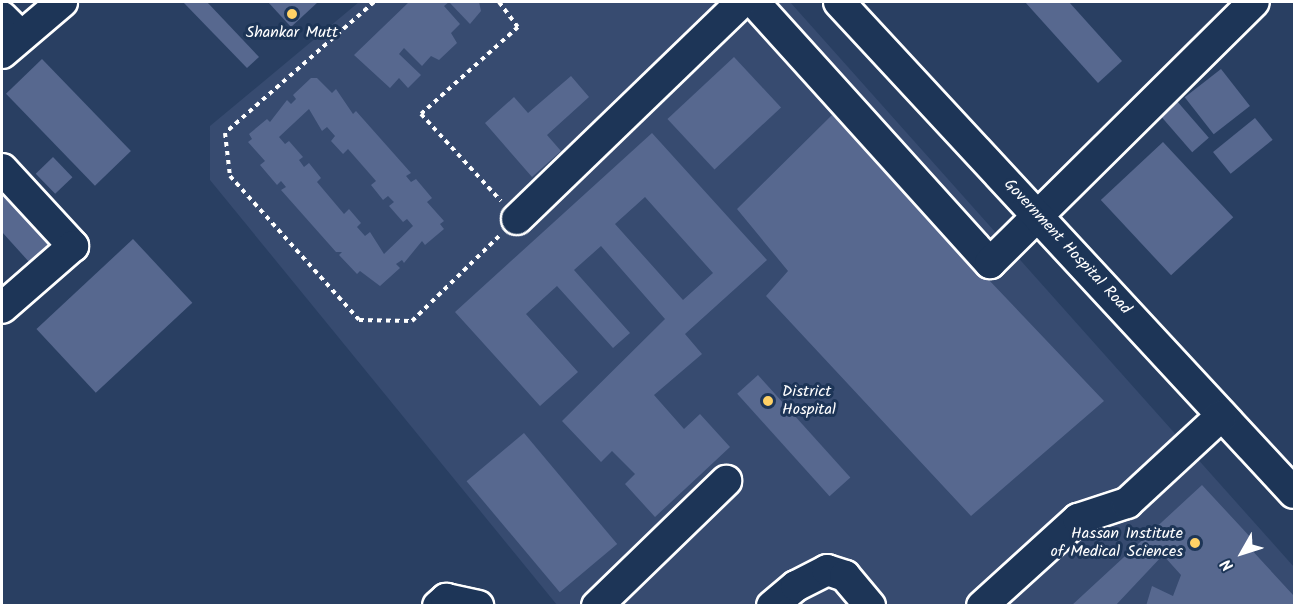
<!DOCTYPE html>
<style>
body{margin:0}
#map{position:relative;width:1296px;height:607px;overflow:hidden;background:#293f62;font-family:Kalam,sans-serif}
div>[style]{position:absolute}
.built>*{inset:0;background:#374b70}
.building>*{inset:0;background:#57688f;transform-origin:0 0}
.path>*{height:4px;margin-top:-2px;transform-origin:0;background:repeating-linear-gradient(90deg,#fff 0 4.5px,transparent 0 9px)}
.roads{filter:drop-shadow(2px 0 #fff) drop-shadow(-2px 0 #fff) drop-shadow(0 2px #fff) drop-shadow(0 -2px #fff)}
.minor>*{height:30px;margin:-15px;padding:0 15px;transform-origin:15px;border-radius:15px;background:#1d3557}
.dots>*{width:16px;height:16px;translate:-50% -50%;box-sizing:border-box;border:3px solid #1d3557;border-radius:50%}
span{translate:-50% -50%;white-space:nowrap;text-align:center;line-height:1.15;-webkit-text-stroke:6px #1d3557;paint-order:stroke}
.poi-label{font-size:16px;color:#fff}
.left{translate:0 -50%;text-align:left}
.right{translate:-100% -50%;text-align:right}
.street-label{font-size:16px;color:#fff}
.frame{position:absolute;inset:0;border:3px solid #fff;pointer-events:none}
.north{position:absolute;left:1212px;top:523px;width:60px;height:60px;-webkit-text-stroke:4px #1d3557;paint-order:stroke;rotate:231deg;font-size:16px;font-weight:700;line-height:24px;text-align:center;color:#fff}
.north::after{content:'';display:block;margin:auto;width:21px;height:27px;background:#fff;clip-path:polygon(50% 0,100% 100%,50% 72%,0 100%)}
</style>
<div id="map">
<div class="built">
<i style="clip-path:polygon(359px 2px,790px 2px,1294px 567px,1294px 605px,557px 605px,210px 180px,210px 126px)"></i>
</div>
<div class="building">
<i style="clip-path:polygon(183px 2px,207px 2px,259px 57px,247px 68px)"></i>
<i style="clip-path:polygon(268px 2px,318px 2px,291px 27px)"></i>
<i style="clip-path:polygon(409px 2px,449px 2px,444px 6px,460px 24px,451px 33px,457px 43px,439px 60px,431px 56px,422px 66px,404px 48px,399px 54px,421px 75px,408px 88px,399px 78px,390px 88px,354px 55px)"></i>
<i style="clip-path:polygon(449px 2px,479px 2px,481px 11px,470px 24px)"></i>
<i style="clip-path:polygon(1025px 2px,1069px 2px,1122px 61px,1098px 83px)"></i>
<i style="left:734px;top:57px;width:69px;height:91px;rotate:47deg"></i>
<i style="left:42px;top:59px;width:128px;height:50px;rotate:46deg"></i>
<i style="left:1221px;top:69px;width:47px;height:46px;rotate:52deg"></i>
<i style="clip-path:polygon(571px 76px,589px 97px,547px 135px,561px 151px,532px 177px,485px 123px,514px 97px,528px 113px)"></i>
<i style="clip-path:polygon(evenodd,311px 78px,317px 78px,332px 93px,336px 89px,353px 114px,356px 111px,411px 173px,406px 176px,411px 182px,416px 179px,432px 198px,427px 202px,444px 221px,440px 224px,444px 229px,425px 245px,422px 241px,404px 263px,402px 260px,396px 264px,400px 268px,380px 286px,360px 271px,357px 274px,339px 255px,342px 252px,336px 252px,281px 190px,286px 187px,281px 181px,277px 185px,260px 165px,265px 161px,248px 142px,252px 139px,249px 134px,267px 119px,270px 122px,287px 100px,291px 104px,296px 99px,293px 95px,311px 78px,309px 109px,322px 131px,327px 127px,335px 136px,331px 141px,343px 154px,348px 149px,376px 181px,371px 185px,383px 200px,388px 196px,394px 202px,389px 206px,403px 222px,407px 219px,413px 226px,384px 254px,370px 232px,365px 236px,357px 227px,361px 223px,349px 209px,344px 214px,317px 182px,321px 178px,309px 163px,304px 167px,299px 160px,303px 157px,289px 141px,285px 144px,279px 137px,309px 109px)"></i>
<i style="left:1176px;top:100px;width:50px;height:22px;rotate:49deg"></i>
<i style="clip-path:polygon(832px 115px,1104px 401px,971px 516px,766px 296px,788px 271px,737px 209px)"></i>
<i style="left:1255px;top:118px;width:28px;height:54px;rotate:51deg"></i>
<i style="clip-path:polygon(evenodd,652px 133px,767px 260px,685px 334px,702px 354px,654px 395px,684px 429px,700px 414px,730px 447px,655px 517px,625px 484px,635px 474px,612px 451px,601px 462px,562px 421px,665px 319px,601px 246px,574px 270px,630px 333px,613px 348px,557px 286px,526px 314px,578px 372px,540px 406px,455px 312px,652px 133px,645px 197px,713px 273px,683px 300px,615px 224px,645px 197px)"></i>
<i style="left:1163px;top:142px;width:103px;height:85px;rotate:47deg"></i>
<i style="left:53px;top:157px;width:28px;height:24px;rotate:46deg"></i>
<i style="clip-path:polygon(3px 192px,53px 243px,30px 263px,2px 232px)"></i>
<i style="left:133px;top:239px;width:87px;height:132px;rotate:47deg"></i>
<i style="left:758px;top:375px;width:138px;height:28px;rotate:48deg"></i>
<i style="left:524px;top:433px;width:145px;height:75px;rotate:50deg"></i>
<i style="clip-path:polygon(1202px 485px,1253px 540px,1248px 546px,1294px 596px,1294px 606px,1146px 606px,1152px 586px,1173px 596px,1181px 575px,1163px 555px,1115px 606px,1071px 606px)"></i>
</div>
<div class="path">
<i style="left:374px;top:2px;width:198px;rotate:138.7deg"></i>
<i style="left:225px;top:133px;width:43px;rotate:83.4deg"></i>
<i style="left:230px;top:176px;width:193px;rotate:48.1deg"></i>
<i style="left:359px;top:320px;width:53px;rotate:1.1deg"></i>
<i style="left:412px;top:321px;width:123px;rotate:-44.3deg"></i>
<i style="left:499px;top:2px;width:31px;rotate:53deg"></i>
<i style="left:518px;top:27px;width:130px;rotate:138.1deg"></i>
<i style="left:421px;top:114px;width:118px;rotate:47.4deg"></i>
</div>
<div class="roads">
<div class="minor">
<i style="left:754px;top:2px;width:352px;rotate:47.9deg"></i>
<i style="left:990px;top:263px;width:371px;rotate:-44.7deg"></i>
<i style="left:839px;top:2px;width:669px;rotate:47.18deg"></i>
<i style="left:2px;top:17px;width:27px;rotate:45deg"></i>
<i style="left:2px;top:53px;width:79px;rotate:-40.4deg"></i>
<i style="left:2px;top:169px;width:105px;rotate:47.3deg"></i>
<i style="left:73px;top:246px;width:94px;rotate:138.9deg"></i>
<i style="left:517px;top:219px;width:313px;rotate:-44deg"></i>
<i style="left:438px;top:606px;width:11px;rotate:-41deg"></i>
<i style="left:446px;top:599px;width:33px;rotate:12deg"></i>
<i style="left:597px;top:606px;width:180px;rotate:-44.1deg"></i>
<i style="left:772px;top:606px;width:31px;rotate:-40deg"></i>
<i style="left:796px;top:586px;width:35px;rotate:-27deg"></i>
<i style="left:827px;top:570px;width:19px;rotate:18deg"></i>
<i style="left:845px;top:576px;width:39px;rotate:50deg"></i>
<i style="left:982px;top:606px;width:130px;rotate:-42.2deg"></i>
<i style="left:1078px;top:519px;width:52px;rotate:-18.1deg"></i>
<i style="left:1127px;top:503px;width:129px;rotate:-42.8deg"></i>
</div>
</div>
<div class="dots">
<i style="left:292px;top:14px;background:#ffd166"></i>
<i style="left:768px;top:401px;background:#ffd166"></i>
<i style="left:1195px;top:543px;background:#ffd166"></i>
</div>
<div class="poi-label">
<span style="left:292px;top:33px">Shankar Mutt</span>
<span class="left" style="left:782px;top:401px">District<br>Hospital</span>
<span class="right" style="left:1183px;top:543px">Hassan Institute<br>of Medical Sciences</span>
</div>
<div class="street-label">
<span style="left:1067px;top:247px;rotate:47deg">Government Hospital Road</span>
</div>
<div class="frame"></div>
<div class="north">N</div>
</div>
